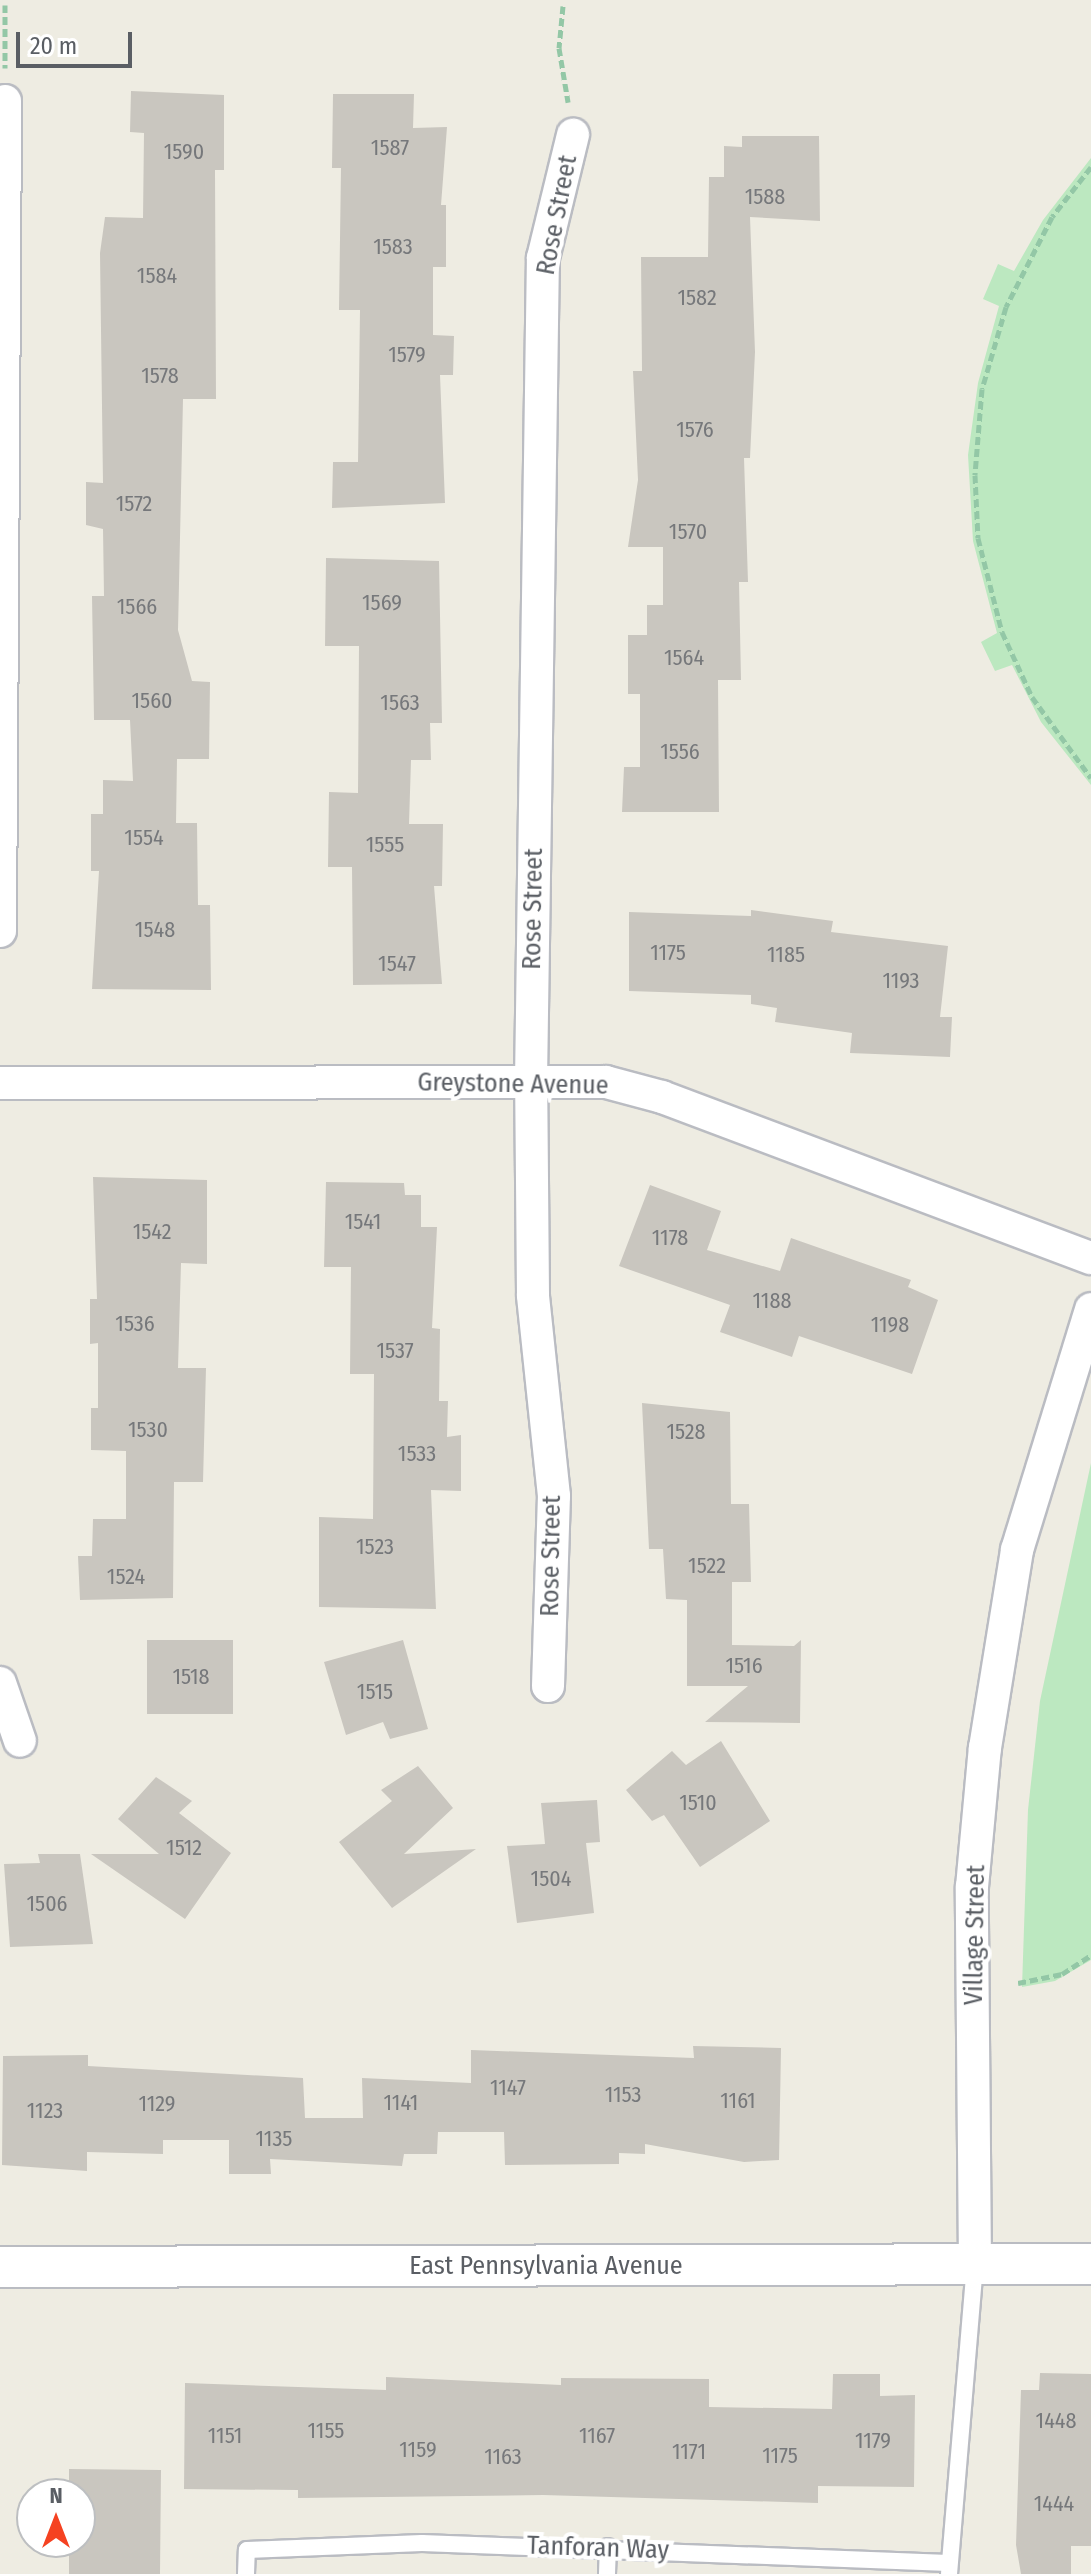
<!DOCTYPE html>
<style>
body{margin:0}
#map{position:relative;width:1091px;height:2574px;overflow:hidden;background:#eeece2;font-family:"Fira Sans Condensed",sans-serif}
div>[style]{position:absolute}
.green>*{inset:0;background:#bce8c0}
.building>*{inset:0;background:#c9c6bf;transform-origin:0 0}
.path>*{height:5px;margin-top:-2.5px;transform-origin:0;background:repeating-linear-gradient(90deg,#93c7a6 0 8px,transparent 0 12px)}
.roads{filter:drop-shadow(2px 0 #babcc2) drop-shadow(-2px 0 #babcc2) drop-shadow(0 2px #babcc2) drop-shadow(0 -2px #babcc2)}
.service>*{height:16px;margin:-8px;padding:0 8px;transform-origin:8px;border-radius:8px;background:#fff}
.minor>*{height:32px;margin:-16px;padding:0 16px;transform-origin:16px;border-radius:16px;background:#fff}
.tertiary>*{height:40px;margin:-20px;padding:0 20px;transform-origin:20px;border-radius:20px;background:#fff}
span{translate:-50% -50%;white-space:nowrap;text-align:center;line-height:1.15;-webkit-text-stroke:8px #fff;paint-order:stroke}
.number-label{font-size:22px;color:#76787b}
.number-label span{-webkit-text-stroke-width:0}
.street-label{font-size:26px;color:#5a5e64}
.north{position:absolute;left:16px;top:2478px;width:80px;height:80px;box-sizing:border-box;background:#fff;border:2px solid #bdbfc1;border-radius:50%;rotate:0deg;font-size:22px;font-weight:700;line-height:32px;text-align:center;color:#5a5e64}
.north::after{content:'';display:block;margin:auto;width:28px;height:36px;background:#f54221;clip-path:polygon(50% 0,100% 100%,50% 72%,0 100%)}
.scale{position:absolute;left:16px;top:32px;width:116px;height:36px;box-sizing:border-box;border:4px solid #5a5e64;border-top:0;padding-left:10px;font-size:24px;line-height:28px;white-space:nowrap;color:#5a5e64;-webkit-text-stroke:6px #fff;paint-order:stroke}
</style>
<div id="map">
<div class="green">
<i style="clip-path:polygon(1091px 158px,1091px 785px,1041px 722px,1012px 665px,995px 671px,981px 642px,997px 633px,973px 541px,968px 455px,978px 383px,999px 306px,983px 299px,998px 264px,1014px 271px,1043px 220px)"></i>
<i style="clip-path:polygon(1091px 1463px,1091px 1960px,1055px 1981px,1022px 1987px,1028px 1810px,1040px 1701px)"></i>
</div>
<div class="building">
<i style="clip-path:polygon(131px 91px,224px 95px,224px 170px,215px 170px,216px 399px,183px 399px,178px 630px,192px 681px,210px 682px,209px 759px,177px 759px,176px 823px,197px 823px,198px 905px,210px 905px,211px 990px,92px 989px,99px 871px,91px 871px,91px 814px,103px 814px,103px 780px,133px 781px,130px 720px,94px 720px,92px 596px,104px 596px,103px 529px,86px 525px,86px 482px,103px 483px,100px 253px,105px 217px,143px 218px,144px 133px,130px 132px)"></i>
<i style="clip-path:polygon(333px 94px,414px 94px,413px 128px,447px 127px,441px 205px,446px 205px,446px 267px,433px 267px,433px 335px,454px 336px,453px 375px,440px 375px,445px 503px,332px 508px,333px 462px,358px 462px,360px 310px,339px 310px,341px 168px,332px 168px)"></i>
<i style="clip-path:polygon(742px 136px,819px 136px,820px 221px,750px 217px,755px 352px,750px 458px,744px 458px,748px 582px,739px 582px,741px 680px,718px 680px,719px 812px,622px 812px,624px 767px,640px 767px,640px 694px,628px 694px,628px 635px,647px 635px,647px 605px,663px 605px,663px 547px,628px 547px,638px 480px,633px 371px,642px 371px,641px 257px,708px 257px,709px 177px,724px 177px,724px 146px,742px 147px)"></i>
<i style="clip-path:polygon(326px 558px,439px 561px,442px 723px,430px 723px,431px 760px,411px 760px,409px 824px,443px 824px,442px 886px,434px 886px,442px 984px,353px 985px,352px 867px,328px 867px,329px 792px,358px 793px,359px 646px,325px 646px)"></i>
<i style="clip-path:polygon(751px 910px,833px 921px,831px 932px,948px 946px,940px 1017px,952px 1017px,950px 1057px,850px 1053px,852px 1033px,775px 1022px,777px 1008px,751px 1004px,751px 995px,629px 991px,629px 912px,751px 916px)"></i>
<i style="clip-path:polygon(93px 1177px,207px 1180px,207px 1264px,181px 1263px,178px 1368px,206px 1368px,203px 1482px,174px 1482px,173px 1598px,80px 1600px,78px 1556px,92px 1556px,93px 1519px,126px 1519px,126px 1451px,91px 1450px,91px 1408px,98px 1408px,98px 1343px,90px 1344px,90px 1299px,97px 1299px)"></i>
<i style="clip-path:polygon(326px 1182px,404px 1183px,405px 1195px,421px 1195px,421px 1227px,437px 1227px,432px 1328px,440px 1329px,439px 1401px,448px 1401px,447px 1437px,461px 1435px,461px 1491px,431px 1490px,436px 1609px,319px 1607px,319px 1517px,373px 1519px,374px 1374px,350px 1374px,351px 1267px,324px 1267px)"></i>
<i style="clip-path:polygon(650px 1185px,721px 1211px,707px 1250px,780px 1271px,791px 1238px,911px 1280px,908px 1287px,938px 1300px,912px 1374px,799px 1336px,792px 1357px,720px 1332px,730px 1305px,619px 1266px)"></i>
<i style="clip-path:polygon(642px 1403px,730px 1412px,731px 1504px,749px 1504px,751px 1582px,732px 1582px,732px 1645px,794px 1646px,801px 1640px,800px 1723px,705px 1722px,748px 1686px,687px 1686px,687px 1600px,666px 1599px,663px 1549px,649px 1549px)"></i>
<i style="left:147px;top:1640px;width:86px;height:74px"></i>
<i style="clip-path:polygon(403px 1640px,428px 1729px,390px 1739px,383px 1722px,346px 1735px,324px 1662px)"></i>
<i style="clip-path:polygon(721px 1741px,770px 1821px,700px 1867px,664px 1815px,652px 1821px,626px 1790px,672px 1751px,686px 1765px)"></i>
<i style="clip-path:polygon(418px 1766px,453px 1808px,404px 1854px,476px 1849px,392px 1908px,339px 1842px,392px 1801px,381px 1790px)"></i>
<i style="clip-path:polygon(156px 1777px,192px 1801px,179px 1813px,231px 1853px,185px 1919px,91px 1854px,159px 1854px,118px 1819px)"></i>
<i style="clip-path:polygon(597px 1800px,600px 1842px,586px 1843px,594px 1913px,517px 1923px,507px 1846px,545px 1844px,541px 1803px)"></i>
<i style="clip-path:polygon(38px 1854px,80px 1854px,93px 1944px,10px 1947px,4px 1864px,40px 1863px)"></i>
<i style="clip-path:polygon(693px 2046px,781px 2048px,779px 2160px,744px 2162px,645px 2144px,645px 2154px,619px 2153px,619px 2164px,505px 2165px,504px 2132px,438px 2132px,437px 2154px,404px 2154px,402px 2166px,270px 2159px,271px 2174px,229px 2174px,229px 2140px,163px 2140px,163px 2154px,87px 2152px,87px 2171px,2px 2165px,3px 2056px,88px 2055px,88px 2066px,303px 2078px,305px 2118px,363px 2118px,362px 2078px,471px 2083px,471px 2050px,694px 2058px)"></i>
<i style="clip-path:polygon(1040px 2373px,1091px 2374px,1091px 2546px,1071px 2546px,1071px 2574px,1021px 2574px,1016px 2545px,1021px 2390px,1039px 2390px)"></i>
<i style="clip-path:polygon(833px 2374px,880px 2374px,880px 2396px,915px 2395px,914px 2487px,818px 2486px,818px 2503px,543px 2495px,298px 2498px,298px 2490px,184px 2489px,185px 2383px,386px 2390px,386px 2377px,561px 2385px,561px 2378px,709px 2379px,709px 2407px,832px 2409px)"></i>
<i style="clip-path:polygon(69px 2469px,161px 2470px,160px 2574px,69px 2574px,69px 2542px,80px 2542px,80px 2494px,69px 2494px)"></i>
</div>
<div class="path">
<i style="left:5px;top:5px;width:63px;rotate:90deg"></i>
<i style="left:563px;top:6px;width:42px;rotate:95.4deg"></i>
<i style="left:559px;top:48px;width:55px;rotate:80.5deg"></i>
<i style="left:1091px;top:167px;width:63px;rotate:128deg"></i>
<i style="left:1052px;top:217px;width:101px;rotate:117.1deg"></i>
<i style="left:1006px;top:307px;width:85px;rotate:106.3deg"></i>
<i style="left:982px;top:389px;width:86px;rotate:94.7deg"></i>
<i style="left:975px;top:475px;width:63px;rotate:87.3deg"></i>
<i style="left:978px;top:538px;width:97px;rotate:75.7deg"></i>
<i style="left:1002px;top:632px;width:72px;rotate:65.2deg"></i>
<i style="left:1032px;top:697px;width:100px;rotate:53.9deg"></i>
<i style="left:1018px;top:1983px;width:45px;rotate:-11.6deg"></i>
<i style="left:1062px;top:1974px;width:35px;rotate:-33deg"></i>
</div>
<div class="roads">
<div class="service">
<i style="left:246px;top:2574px;width:24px;rotate:-88deg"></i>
<i style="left:247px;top:2550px;width:175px;rotate:-2.3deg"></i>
<i style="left:422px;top:2543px;width:527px;rotate:2.17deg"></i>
<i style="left:607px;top:2574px;width:27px;rotate:-88deg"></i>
<i style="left:949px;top:2574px;width:310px;rotate:-85.2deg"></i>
</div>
<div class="minor">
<i style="left:0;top:931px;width:830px;rotate:-89.65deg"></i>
<i style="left:0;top:1083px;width:606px;rotate:-0.09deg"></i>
<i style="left:606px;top:1082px;width:58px;rotate:15deg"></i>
<i style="left:662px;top:1097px;width:458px;rotate:20.6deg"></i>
<i style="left:0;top:1683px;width:61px;rotate:71deg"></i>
<i style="left:548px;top:1686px;width:190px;rotate:-88.2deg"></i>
<i style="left:554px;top:1496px;width:202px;rotate:-96deg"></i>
<i style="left:533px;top:1295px;width:213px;rotate:-90.5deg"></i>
<i style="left:531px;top:1082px;width:824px;rotate:-89.17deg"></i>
<i style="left:543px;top:258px;width:127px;rotate:-76.3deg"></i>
<i style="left:975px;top:2265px;width:378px;rotate:-90.5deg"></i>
<i style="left:972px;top:1887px;width:140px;rotate:-84.7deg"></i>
<i style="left:985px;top:1748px;width:201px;rotate:-80.8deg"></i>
<i style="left:1017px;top:1550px;width:252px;rotate:-72.9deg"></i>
</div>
<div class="tertiary">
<i style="left:0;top:2267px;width:1091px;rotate:-0.16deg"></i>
</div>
</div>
<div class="number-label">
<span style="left:390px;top:148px">1587</span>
<span style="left:184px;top:152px">1590</span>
<span style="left:765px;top:197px">1588</span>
<span style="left:393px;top:247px">1583</span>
<span style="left:157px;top:276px">1584</span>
<span style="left:697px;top:298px">1582</span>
<span style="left:407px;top:355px">1579</span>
<span style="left:160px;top:376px">1578</span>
<span style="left:695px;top:430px">1576</span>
<span style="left:134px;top:504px">1572</span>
<span style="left:688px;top:532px">1570</span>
<span style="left:382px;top:603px">1569</span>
<span style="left:137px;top:607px">1566</span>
<span style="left:684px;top:658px">1564</span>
<span style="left:152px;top:701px">1560</span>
<span style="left:400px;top:703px">1563</span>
<span style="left:680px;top:752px">1556</span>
<span style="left:144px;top:838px">1554</span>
<span style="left:385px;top:845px">1555</span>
<span style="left:155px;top:930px">1548</span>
<span style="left:668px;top:953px">1175</span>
<span style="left:786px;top:955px">1185</span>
<span style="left:397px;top:964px">1547</span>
<span style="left:901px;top:981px">1193</span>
<span style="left:363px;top:1222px">1541</span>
<span style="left:152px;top:1232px">1542</span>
<span style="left:670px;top:1238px">1178</span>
<span style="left:772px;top:1301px">1188</span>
<span style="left:135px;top:1324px">1536</span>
<span style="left:890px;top:1325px">1198</span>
<span style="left:395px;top:1351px">1537</span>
<span style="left:148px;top:1430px">1530</span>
<span style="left:686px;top:1432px">1528</span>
<span style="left:417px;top:1454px">1533</span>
<span style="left:375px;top:1547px">1523</span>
<span style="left:707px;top:1566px">1522</span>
<span style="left:126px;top:1577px">1524</span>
<span style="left:744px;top:1666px">1516</span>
<span style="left:191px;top:1677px">1518</span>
<span style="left:375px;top:1692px">1515</span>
<span style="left:698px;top:1803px">1510</span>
<span style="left:184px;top:1848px">1512</span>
<span style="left:551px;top:1879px">1504</span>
<span style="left:47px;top:1904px">1506</span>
<span style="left:508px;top:2088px">1147</span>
<span style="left:623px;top:2095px">1153</span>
<span style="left:738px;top:2101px">1161</span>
<span style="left:401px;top:2103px">1141</span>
<span style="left:157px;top:2104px">1129</span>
<span style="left:45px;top:2111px">1123</span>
<span style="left:274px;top:2139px">1135</span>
<span style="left:1056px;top:2421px">1448</span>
<span style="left:326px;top:2431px">1155</span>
<span style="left:225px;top:2436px">1151</span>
<span style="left:597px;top:2436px">1167</span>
<span style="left:873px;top:2441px">1179</span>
<span style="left:418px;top:2450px">1159</span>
<span style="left:689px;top:2452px">1171</span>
<span style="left:780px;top:2456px">1175</span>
<span style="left:503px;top:2457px">1163</span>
<span style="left:1054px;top:2504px">1444</span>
</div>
<div class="street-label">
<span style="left:557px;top:215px;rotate:-79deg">Rose Street</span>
<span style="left:533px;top:909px;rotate:-89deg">Rose Street</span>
<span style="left:513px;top:1084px;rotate:1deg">Greystone Avenue</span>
<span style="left:551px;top:1556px;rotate:-89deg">Rose Street</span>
<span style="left:975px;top:1935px;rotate:-89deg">Village Street</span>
<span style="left:546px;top:2266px">East Pennsylvania Avenue</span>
<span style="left:598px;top:2548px;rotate:2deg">Tanforan Way</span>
</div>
<div class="north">N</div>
<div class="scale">20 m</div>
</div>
